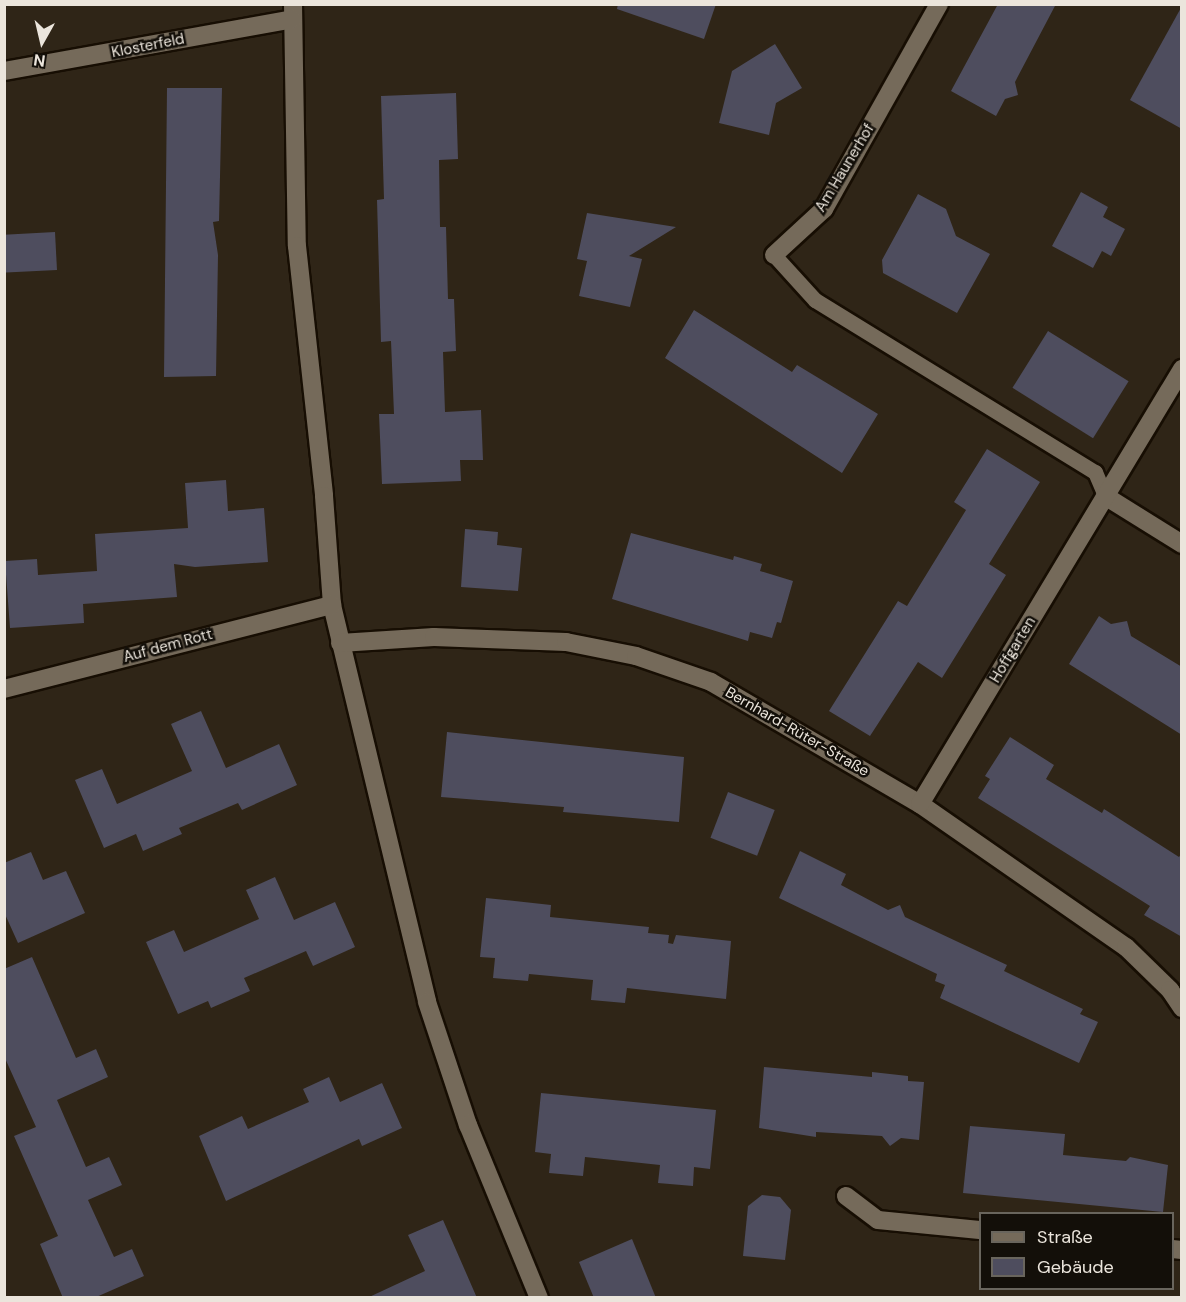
<!DOCTYPE html>
<meta charset="utf-8">
<style>
body{margin:0}
#map{position:relative;width:1186px;height:1302px;overflow:hidden;background:#2f2517;font-family:"DM Sans",sans-serif}
div>[style]{position:absolute}
.building>*{inset:0;background:#4e4d5e;transform-origin:0 0}
.roads{filter:drop-shadow(2px 0 #170e03) drop-shadow(-2px 0 #170e03) drop-shadow(0 2px #170e03) drop-shadow(0 -2px #170e03)}
.lane>*{height:15px;margin:-7.5px;padding:0 7.5px;transform-origin:7.5px;border-radius:7.5px;background:#756a5a}
.street>*{height:18px;margin:-9px;padding:0 9px;transform-origin:9px;border-radius:9px;background:#756a5a}
span{translate:-50% -50%;white-space:nowrap;text-align:center;line-height:1.15;-webkit-text-stroke:5px #130f09;paint-order:stroke}
.street-label{font-size:15px;color:#ebe5dc}
.frame{position:absolute;inset:0;border:6px solid #ebe5dc;pointer-events:none}
.legend{position:absolute;left:979px;top:1212px;width:195px;height:78px;box-sizing:border-box;background:#130f09;border:2px solid #69655d;margin:0;padding:8px 10px;list-style:none;font-size:18px;color:#ebe5dc}
.legend li{display:flex;align-items:center;gap:12px;height:30px}
.legend b{width:30px;border:2px solid #69655d}
.north{position:absolute;left:12px;top:12px;width:60px;height:60px;-webkit-text-stroke:4px #130f09;paint-order:stroke;rotate:188deg;font-size:16px;font-weight:700;line-height:24px;text-align:center;color:#ebe5dc}
.north::after{content:'';display:block;margin:auto;width:21px;height:27px;background:#ebe5dc;clip-path:polygon(50% 0,100% 100%,50% 72%,0 100%)}
</style>
<div id="map">
<div class="building">
<i style="clip-path:polygon(618px 4px,716px 4px,704px 39px,617px 9px)"></i>
<i style="clip-path:polygon(998px 4px,1056px 4px,1015px 82px,1018px 95px,1005px 99px,996px 116px,951px 91px)"></i>
<i style="clip-path:polygon(1182px 6px,1182px 129px,1130px 100px)"></i>
<i style="clip-path:polygon(775px 44px,802px 88px,776px 103px,769px 135px,719px 123px,732px 71px)"></i>
<i style="clip-path:polygon(167px 88px,222px 88px,219px 221px,213px 222px,218px 255px,216px 376px,164px 377px)"></i>
<i style="clip-path:polygon(456px 93px,458px 159px,439px 160px,440px 227px,446px 227px,448px 299px,454px 299px,456px 351px,443px 352px,445px 412px,481px 410px,483px 460px,460px 460px,461px 481px,382px 484px,379px 414px,394px 414px,391px 341px,381px 342px,377px 200px,384px 199px,381px 96px)"></i>
<i style="clip-path:polygon(1081px 192px,1108px 207px,1103px 217px,1125px 229px,1111px 256px,1102px 251px,1093px 268px,1052px 246px)"></i>
<i style="clip-path:polygon(918px 194px,946px 209px,956px 236px,990px 254px,957px 313px,883px 273px,882px 260px)"></i>
<i style="clip-path:polygon(587px 213px,676px 227px,629px 256px,642px 259px,630px 307px,579px 296px,587px 261px,577px 259px)"></i>
<i style="left:55px;top:232px;width:38px;height:51px;rotate:87deg"></i>
<i style="clip-path:polygon(694px 310px,792px 372px,797px 365px,878px 414px,842px 473px,665px 358px)"></i>
<i style="left:1048px;top:331px;width:95px;height:67px;rotate:32deg"></i>
<i style="clip-path:polygon(987px 449px,1040px 482px,989px 564px,1006px 575px,942px 678px,918px 662px,870px 736px,829px 711px,898px 601px,907px 606px,966px 510px,954px 502px)"></i>
<i style="clip-path:polygon(226px 480px,228px 511px,264px 508px,268px 562px,195px 567px,174px 564px,177px 597px,83px 604px,84px 623px,10px 628px,5px 561px,37px 559px,38px 575px,97px 571px,95px 534px,188px 528px,185px 483px)"></i>
<i style="clip-path:polygon(465px 529px,498px 532px,497px 545px,522px 548px,518px 591px,461px 587px)"></i>
<i style="clip-path:polygon(631px 533px,733px 560px,734px 556px,762px 564px,760px 571px,793px 581px,781px 623px,777px 622px,772px 638px,750px 632px,748px 641px,612px 599px)"></i>
<i style="clip-path:polygon(1099px 616px,1111px 624px,1127px 621px,1131px 636px,1182px 667px,1182px 735px,1069px 664px)"></i>
<i style="clip-path:polygon(201px 711px,226px 768px,279px 744px,297px 785px,242px 810px,238px 803px,179px 828px,182px 834px,143px 851px,136px 834px,104px 848px,75px 780px,102px 769px,117px 804px,192px 771px,171px 724px)"></i>
<i style="clip-path:polygon(447px 732px,684px 757px,679px 822px,563px 812px,564px 807px,441px 797px)"></i>
<i style="clip-path:polygon(1010px 737px,1054px 765px,1046px 779px,1102px 813px,1104px 809px,1179px 857px,1182px 853px,1182px 937px,1144px 915px,1150px 906px,978px 798px,990px 779px,985px 776px)"></i>
<i style="left:728px;top:792px;width:50px;height:49px;rotate:21deg"></i>
<i style="clip-path:polygon(800px 851px,846px 874px,841px 885px,888px 910px,900px 905px,905px 917px,1007px 965px,1004px 971px,1083px 1009px,1080px 1014px,1098px 1022px,1079px 1063px,940px 998px,945px 985px,935px 981px,937px 974px,779px 898px)"></i>
<i style="clip-path:polygon(31px 852px,43px 880px,66px 871px,85px 913px,18px 943px,4px 912px,4px 863px)"></i>
<i style="clip-path:polygon(275px 877px,294px 920px,335px 902px,355px 947px,313px 966px,306px 951px,244px 978px,250px 991px,211px 1008px,208px 1001px,178px 1014px,146px 942px,174px 930px,184px 952px,259px 919px,246px 890px)"></i>
<i style="clip-path:polygon(486px 898px,551px 905px,550px 917px,649px 927px,648px 933px,669px 935px,668px 943px,673px 944px,676px 935px,731px 941px,726px 999px,627px 988px,625px 1003px,591px 1000px,593px 980px,529px 974px,528px 981px,493px 978px,495px 958px,480px 957px)"></i>
<i style="clip-path:polygon(32px 957px,76px 1058px,96px 1049px,108px 1077px,57px 1100px,86px 1167px,109px 1157px,122px 1185px,88px 1200px,114px 1257px,132px 1249px,144px 1276px,94px 1298px,63px 1298px,40px 1244px,58px 1236px,14px 1136px,36px 1127px,4px 1056px,4px 969px)"></i>
<i style="clip-path:polygon(764px 1067px,872px 1077px,872px 1072px,908px 1076px,908px 1081px,924px 1082px,919px 1140px,901px 1138px,890px 1146px,882px 1136px,816px 1132px,816px 1137px,759px 1128px)"></i>
<i style="clip-path:polygon(329px 1077px,340px 1102px,382px 1083px,402px 1128px,362px 1146px,359px 1139px,226px 1201px,199px 1136px,242px 1116px,248px 1129px,309px 1102px,303px 1089px)"></i>
<i style="clip-path:polygon(541px 1093px,716px 1110px,710px 1169px,694px 1167px,693px 1186px,658px 1183px,660px 1165px,585px 1157px,583px 1176px,549px 1173px,551px 1154px,535px 1152px)"></i>
<i style="clip-path:polygon(970px 1126px,1065px 1134px,1063px 1155px,1126px 1161px,1130px 1157px,1168px 1165px,1163px 1212px,963px 1193px)"></i>
<i style="clip-path:polygon(762px 1195px,780px 1197px,791px 1210px,785px 1260px,743px 1256px,748px 1206px)"></i>
<i style="clip-path:polygon(443px 1220px,477px 1298px,367px 1298px,425px 1271px,408px 1235px)"></i>
<i style="clip-path:polygon(632px 1239px,656px 1298px,594px 1298px,579px 1262px)"></i>
</div>
<div class="roads">
<div class="lane">
<i style="left:774px;top:255px;width:61px;rotate:47.7deg"></i>
<i style="left:815px;top:300px;width:329px;rotate:31.6deg"></i>
<i style="left:1095px;top:472px;width:26px;rotate:67deg"></i>
</div>
<div class="street">
<i style="left:293px;top:4px;width:242px;rotate:89.1deg"></i>
<i style="left:297px;top:246px;width:251px;rotate:83.8deg"></i>
<i style="left:324px;top:496px;width:109px;rotate:85.8deg"></i>
<i style="left:332px;top:605px;width:408px;rotate:76.5deg"></i>
<i style="left:427px;top:1002px;width:130px;rotate:71.6deg"></i>
<i style="left:468px;top:1125px;width:187px;rotate:67.7deg"></i>
<i style="left:4px;top:71px;width:293px;rotate:-10.2deg"></i>
<i style="left:774px;top:255px;width:68px;rotate:-42.6deg"></i>
<i style="left:824px;top:209px;width:235px;rotate:-60.7deg"></i>
<i style="left:1105px;top:496px;width:91px;rotate:31.9deg"></i>
<i style="left:340px;top:643px;width:94px;rotate:-3.7deg"></i>
<i style="left:434px;top:637px;width:132px;rotate:2.2deg"></i>
<i style="left:566px;top:642px;width:71px;rotate:11.3deg"></i>
<i style="left:636px;top:656px;width:79px;rotate:19.1deg"></i>
<i style="left:711px;top:682px;width:242px;rotate:30.3deg"></i>
<i style="left:920px;top:804px;width:251px;rotate:34.8deg"></i>
<i style="left:1126px;top:947px;width:62px;rotate:44.3deg"></i>
<i style="left:1170px;top:990px;width:22px;rotate:56deg"></i>
<i style="left:4px;top:689px;width:339px;rotate:-14.4deg"></i>
<i style="left:920px;top:804px;width:508px;rotate:-58.94deg"></i>
<i style="left:846px;top:1196px;width:40px;rotate:37deg"></i>
<i style="left:878px;top:1220px;width:102px;rotate:5.6deg"></i>
<i style="left:1172px;top:1249px;width:10px;rotate:6deg"></i>
</div>
</div>
<div class="street-label">
<span style="left:148px;top:46px;rotate:-11deg">Klosterfeld</span>
<span style="left:845px;top:168px;rotate:-59deg">Am Haunerhof</span>
<span style="left:168px;top:646px;rotate:-15deg">Auf dem Rott</span>
<span style="left:1013px;top:650px;rotate:-59deg">Hoffgarten</span>
<span style="left:797px;top:732px;rotate:30deg">Bernhard-Rüter-Straße</span>
</div>
<div class="frame"></div>
<ul class="legend">
<li><b style="height:8px;background:#756a5a"></b>Straße</li>
<li><b style="height:16px;background:#4e4d5e"></b>Gebäude</li>
</ul>
<div class="north">N</div>
</div>
